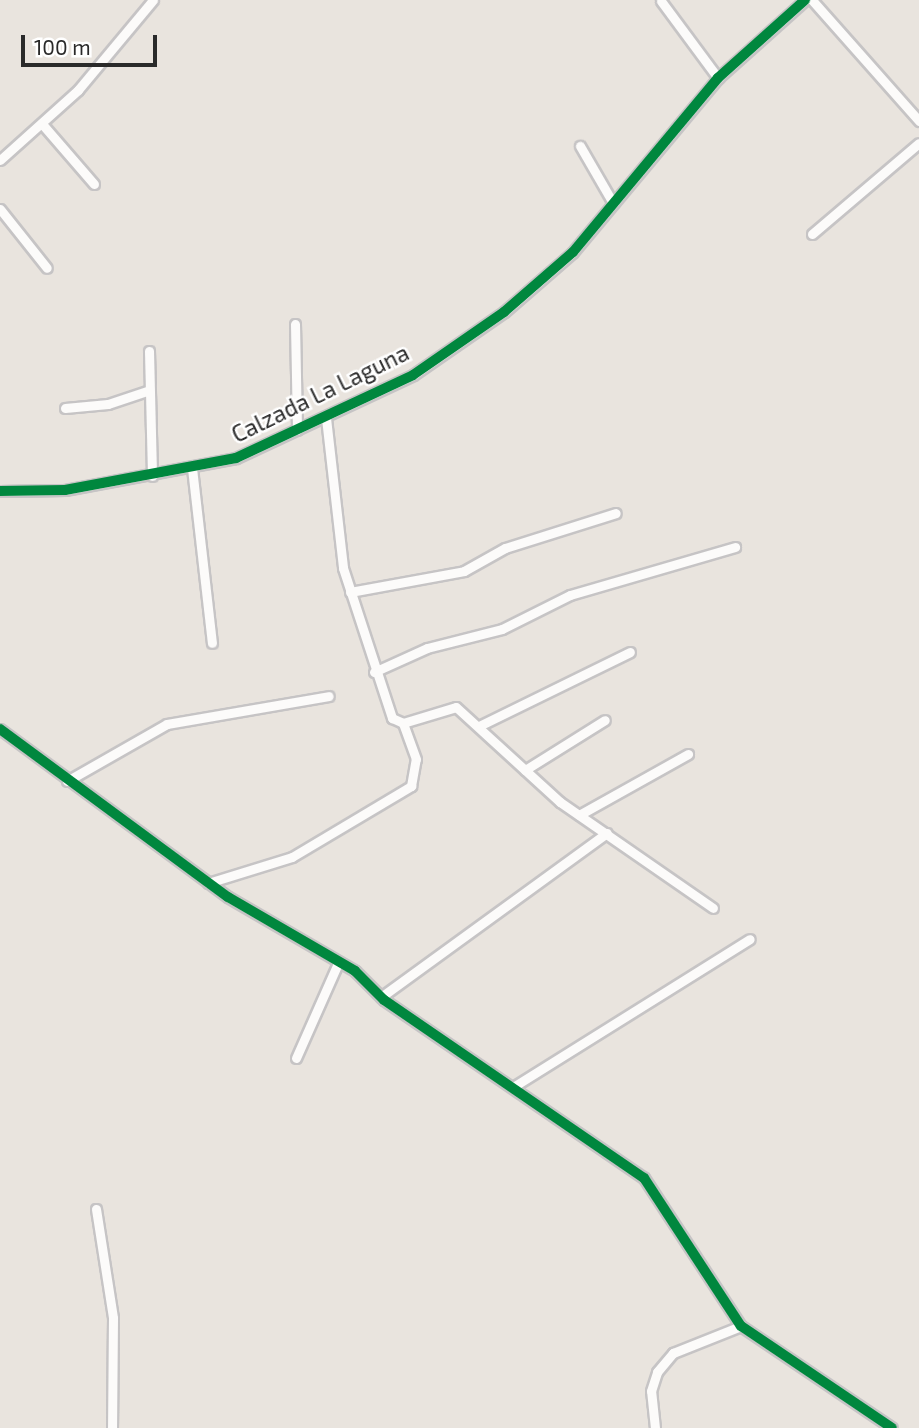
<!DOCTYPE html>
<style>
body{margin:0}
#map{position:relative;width:919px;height:1428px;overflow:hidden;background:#e9e4de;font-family:"Exo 2",sans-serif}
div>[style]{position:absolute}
.roads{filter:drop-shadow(2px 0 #c6c4c5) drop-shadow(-2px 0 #c6c4c5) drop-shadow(0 2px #c6c4c5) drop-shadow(0 -2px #c6c4c5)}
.minor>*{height:9px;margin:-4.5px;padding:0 4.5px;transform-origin:4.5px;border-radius:4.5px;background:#fcfbfa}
.cycleway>*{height:10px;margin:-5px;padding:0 5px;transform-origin:5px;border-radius:5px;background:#00873e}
span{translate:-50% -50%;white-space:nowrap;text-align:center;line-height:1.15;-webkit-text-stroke:5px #fff;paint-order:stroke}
.street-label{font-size:23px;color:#2a2a2a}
.scale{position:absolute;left:21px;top:35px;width:136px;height:32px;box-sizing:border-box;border:4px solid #2a2a2a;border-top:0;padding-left:9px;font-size:21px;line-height:24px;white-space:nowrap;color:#2a2a2a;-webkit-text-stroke:5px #fff;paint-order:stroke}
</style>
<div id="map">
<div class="roads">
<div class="minor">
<i style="left:812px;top:0;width:162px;rotate:48.5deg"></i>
<i style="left:661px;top:1px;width:96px;rotate:53.5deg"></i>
<i style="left:43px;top:125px;width:78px;rotate:49.2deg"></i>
<i style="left:580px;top:146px;width:66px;rotate:59.9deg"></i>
<i style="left:0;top:160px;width:105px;rotate:-41.9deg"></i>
<i style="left:78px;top:90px;width:117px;rotate:-50.2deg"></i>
<i style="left:0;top:209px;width:75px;rotate:51.5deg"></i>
<i style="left:812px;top:234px;width:140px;rotate:-40.4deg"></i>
<i style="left:295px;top:324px;width:106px;rotate:88.9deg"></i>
<i style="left:149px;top:351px;width:125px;rotate:88.6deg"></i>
<i style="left:65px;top:408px;width:43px;rotate:-5.3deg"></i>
<i style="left:108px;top:404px;width:41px;rotate:-18.4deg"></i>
<i style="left:326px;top:418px;width:151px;rotate:83.5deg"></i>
<i style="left:343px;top:568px;width:158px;rotate:71.9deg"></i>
<i style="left:392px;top:718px;width:12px;rotate:24deg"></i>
<i style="left:403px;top:723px;width:55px;rotate:-16.8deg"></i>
<i style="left:456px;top:707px;width:141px;rotate:42.4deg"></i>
<i style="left:560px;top:802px;width:186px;rotate:34.7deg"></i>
<i style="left:192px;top:468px;width:176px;rotate:83.5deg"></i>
<i style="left:0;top:491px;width:65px;rotate:-0.9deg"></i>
<i style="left:65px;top:490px;width:174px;rotate:-10.6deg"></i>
<i style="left:236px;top:458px;width:195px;rotate:-25.1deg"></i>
<i style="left:413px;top:375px;width:111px;rotate:-34.7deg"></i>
<i style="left:504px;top:312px;width:91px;rotate:-41deg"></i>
<i style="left:573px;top:252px;width:226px;rotate:-50.2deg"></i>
<i style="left:718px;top:78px;width:117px;rotate:-41.9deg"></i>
<i style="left:350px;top:592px;width:116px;rotate:-10.4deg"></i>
<i style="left:464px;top:571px;width:47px;rotate:-29.3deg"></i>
<i style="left:505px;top:548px;width:116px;rotate:-17.5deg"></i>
<i style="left:374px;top:672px;width:58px;rotate:-24.4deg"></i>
<i style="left:427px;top:648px;width:77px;rotate:-14.2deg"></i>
<i style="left:502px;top:629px;width:76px;rotate:-26.6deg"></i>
<i style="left:570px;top:595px;width:172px;rotate:-16.2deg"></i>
<i style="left:479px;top:726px;width:168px;rotate:-26.1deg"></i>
<i style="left:0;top:729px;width:283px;rotate:36.4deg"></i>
<i style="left:228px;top:897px;width:147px;rotate:30.2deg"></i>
<i style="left:355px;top:971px;width:41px;rotate:45deg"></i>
<i style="left:384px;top:1000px;width:315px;rotate:34.4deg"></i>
<i style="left:644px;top:1178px;width:177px;rotate:56.8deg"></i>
<i style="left:741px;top:1326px;width:182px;rotate:34deg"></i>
<i style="left:525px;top:770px;width:94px;rotate:-32deg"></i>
<i style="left:67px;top:781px;width:115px;rotate:-29.7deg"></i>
<i style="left:167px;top:724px;width:164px;rotate:-9.8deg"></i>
<i style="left:579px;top:815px;width:125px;rotate:-29.2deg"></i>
<i style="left:208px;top:883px;width:88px;rotate:-17.2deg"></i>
<i style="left:292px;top:857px;width:139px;rotate:-30.8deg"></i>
<i style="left:411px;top:786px;width:27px;rotate:-80deg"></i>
<i style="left:416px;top:759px;width:38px;rotate:-110deg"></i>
<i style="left:381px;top:997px;width:279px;rotate:-36deg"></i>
<i style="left:296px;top:1058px;width:104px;rotate:-66.1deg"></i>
<i style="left:513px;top:1087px;width:279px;rotate:-32deg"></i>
<i style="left:96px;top:1209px;width:110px;rotate:81.1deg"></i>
<i style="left:113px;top:1318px;width:110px;rotate:90.5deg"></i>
<i style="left:655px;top:1428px;width:37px;rotate:-96deg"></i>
<i style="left:651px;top:1391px;width:20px;rotate:-72deg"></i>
<i style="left:657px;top:1372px;width:25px;rotate:-50deg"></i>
<i style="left:673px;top:1353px;width:73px;rotate:-21.7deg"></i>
</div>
</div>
<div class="cycleway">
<i style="left:0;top:491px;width:65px;rotate:-0.9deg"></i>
<i style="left:65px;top:490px;width:174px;rotate:-10.6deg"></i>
<i style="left:236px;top:458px;width:195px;rotate:-25.1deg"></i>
<i style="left:413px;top:375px;width:111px;rotate:-34.7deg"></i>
<i style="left:504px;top:312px;width:91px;rotate:-41deg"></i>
<i style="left:573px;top:252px;width:226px;rotate:-50.2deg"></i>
<i style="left:718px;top:78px;width:117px;rotate:-41.9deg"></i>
<i style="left:0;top:729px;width:283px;rotate:36.4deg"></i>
<i style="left:228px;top:897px;width:147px;rotate:30.2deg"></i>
<i style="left:355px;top:971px;width:41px;rotate:45deg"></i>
<i style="left:384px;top:1000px;width:315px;rotate:34.4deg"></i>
<i style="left:644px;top:1178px;width:177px;rotate:56.8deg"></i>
<i style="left:741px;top:1326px;width:182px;rotate:34deg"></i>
</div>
<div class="street-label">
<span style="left:320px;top:393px;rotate:-26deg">Calzada La Laguna</span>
</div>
<div class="scale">100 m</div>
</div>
